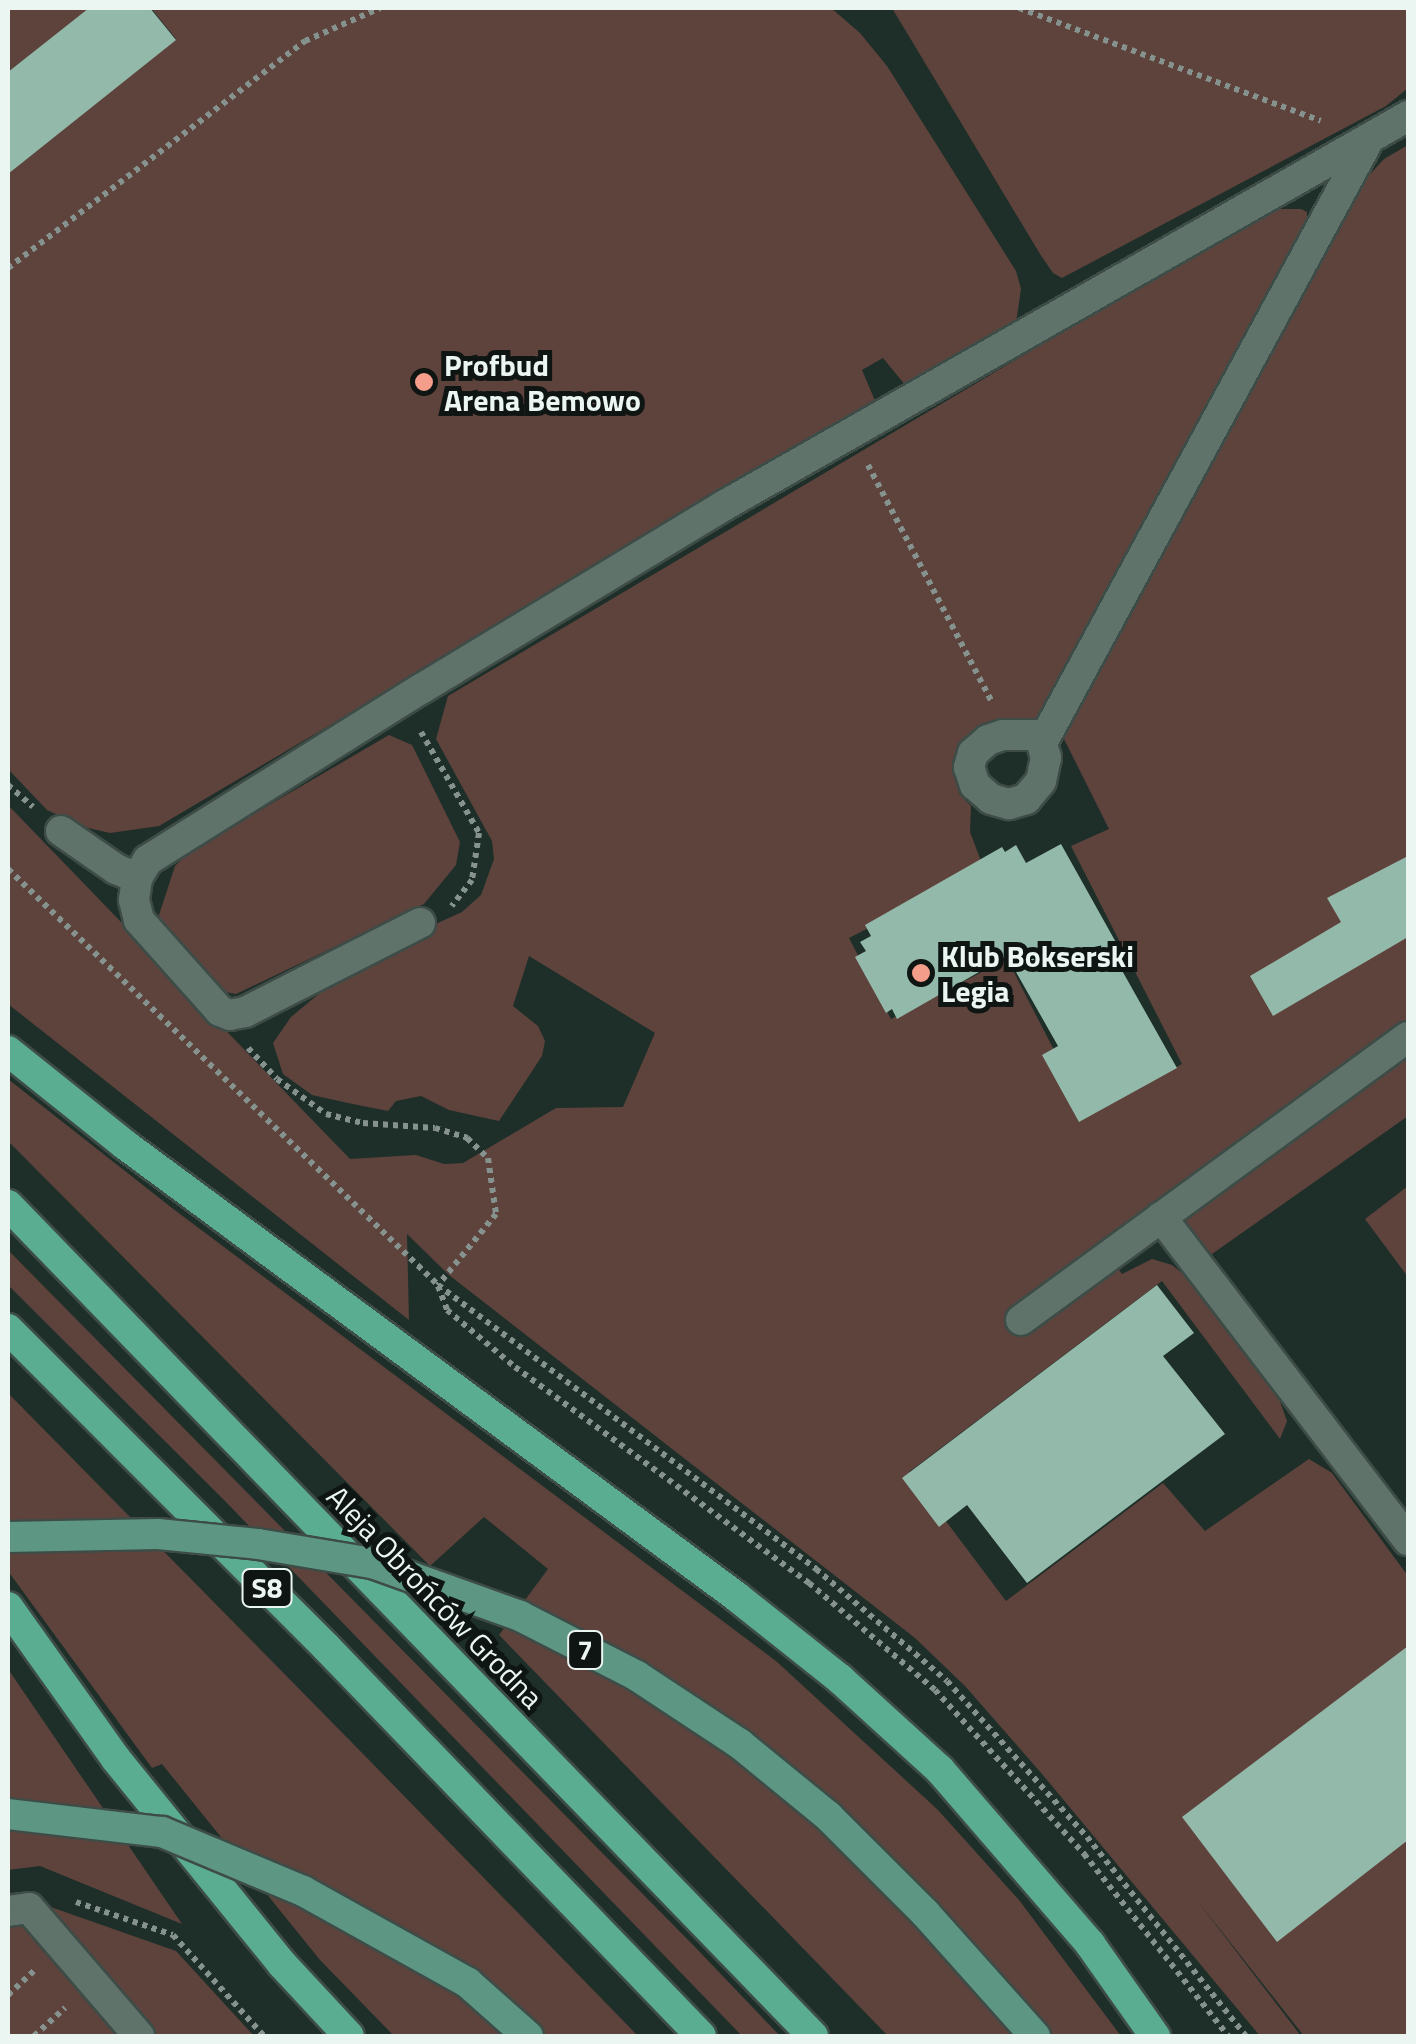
<!DOCTYPE html>
<meta charset="utf-8">
<style>
body{margin:0}
#map{position:relative;width:1416px;height:2044px;overflow:hidden;background:#1e2f29;font-family:"Titillium Web",sans-serif}
div>[style]{position:absolute}
.green>*{inset:0;background:#5e423c}
.building>*{inset:0;background:#93b9aa}
.path>*{height:6px;margin-top:-3px;transform-origin:0;background:repeating-linear-gradient(90deg,#85928d 0 5px,transparent 0 10px)}
.roads{filter:drop-shadow(2px 0 #3e4c47) drop-shadow(-2px 0 #3e4c47) drop-shadow(0 2px #3e4c47) drop-shadow(0 -2px #3e4c47)}
.minor>*{height:30px;margin:-15px;padding:0 15px;transform-origin:15px;border-radius:15px;background:#60736b}
.highway>*{height:30px;margin:-15px;padding:0 15px;transform-origin:15px;border-radius:15px;background:#5bad92}
.bridges{filter:drop-shadow(2px 0 #3e4c47) drop-shadow(-2px 0 #3e4c47) drop-shadow(0 2px #3e4c47) drop-shadow(0 -2px #3e4c47)}
.major-bridge>*{height:30px;margin:-15px;padding:0 15px;transform-origin:15px;border-radius:15px;background:#5d9682}
.dots>*{width:28px;height:28px;translate:-50% -50%;box-sizing:border-box;border:5px solid #0e1512;border-radius:50%}
span{translate:-50% -50%;white-space:nowrap;text-align:center;line-height:1.15;-webkit-text-stroke:10px #0e1512;paint-order:stroke}
.shield-label span{padding:2px 8px;background:#0e1512;border:2px solid;border-radius:8px;-webkit-text-stroke-width:0}
.shield-label{font-size:28px;color:#ebf5f1;font-weight:700}
.poi-label{font-size:30px;color:#ebf5f1;font-weight:700}
.left{translate:0 -50%;text-align:left}
.street-label{font-size:30px;color:#ebf5f1}
.frame{position:absolute;inset:0;border:10px solid #ebf5f1;pointer-events:none}
</style>
<div id="map">
<div class="green">
<i style="clip-path:polygon(8px 8px,90px 8px,8px 72px)"></i>
<i style="clip-path:polygon(151px 8px,831px 8px,860px 33px,887px 66px,1016px 271px,1021px 289px,1016px 323px,906px 386px,883px 358px,862px 370px,876px 403px,159px 826px,110px 833px,84px 827px,47px 810px,8px 769px,8px 152px,17px 163px,176px 39px)"></i>
<i style="clip-path:polygon(892px 8px,1408px 8px,1408px 88px,1386px 106px,1062px 278px,1053px 273px,1040px 254px)"></i>
<i style="clip-path:polygon(1408px 145px,1408px 1116px,1212px 1254px,1171px 1228px,1105px 1251px,1122px 1274px,1152px 1259px,1172px 1265px,1192px 1281px,1278px 1396px,1287px 1421px,1280px 1439px,1162px 1281px,909px 1472px,1006px 1601px,1163px 1483px,1205px 1531px,1309px 1459px,1332px 1473px,1408px 1576px,1408px 2036px,1304px 2036px,1196px 1899px,1301px 2036px,1260px 2036px,1042px 1774px,965px 1686px,915px 1638px,449px 1275px,407px 1234px,409px 1320px,8px 1004px,8px 805px,350px 1159px,416px 1155px,444px 1164px,463px 1163px,556px 1108px,623px 1107px,655px 1033px,529px 956px,513px 1006px,538px 1026px,545px 1041px,542px 1056px,499px 1121px,449px 1110px,421px 1096px,396px 1101px,388px 1111px,348px 1103px,312px 1095px,283px 1074px,273px 1043px,291px 1017px,363px 957px,462px 912px,481px 895px,494px 859px,492px 841px,436px 739px,448px 696px,1051px 339px,1279px 209px,1301px 209px,1307px 212px,1307px 228px,1201px 414px,1040px 718px,1014px 722px,961px 750px,955px 776px,959px 794px,971px 806px,970px 832px,984px 869px,849px 938px,891px 1019px,1007px 959px,1087px 1114px,1182px 1064px,1071px 846px,1109px 829px,1060px 731px,1349px 197px,1384px 159px)"></i>
<i style="clip-path:polygon(389px 735px,412px 745px,460px 842px,456px 865px,424px 904px,236px 994px,219px 991px,157px 921px,175px 866px,190px 851px)"></i>
<i style="clip-path:polygon(8px 1079px,172px 1208px,776px 1661px,938px 1810px,1019px 1900px,1121px 2036px,888px 2036px,499px 1635px,548px 1569px,484px 1517px,430px 1566px,8px 1141px)"></i>
<i style="clip-path:polygon(1408px 1186px,1408px 1277px,1365px 1219px)"></i>
<i style="clip-path:polygon(8px 1250px,695px 1947px,780px 2036px,742px 2036px,224px 1500px,8px 1285px)"></i>
<i style="clip-path:polygon(8px 1393px,370px 1761px,638px 2036px,394px 2036px,320px 1960px,162px 1764px,152px 1768px,8px 1571px)"></i>
<i style="clip-path:polygon(8px 1669px,182px 1924px,40px 1866px,8px 1870px)"></i>
<i style="clip-path:polygon(23px 1892px,28px 1899px,176px 1951px,254px 2036px,8px 2036px,8px 1893px)"></i>
</div>
<div class="building">
<i style="clip-path:polygon(89px 8px,150px 8px,176px 40px,8px 174px,8px 72px)"></i>
<i style="clip-path:polygon(1061px 844px,1118px 946px,1111px 951px,1177px 1068px,1079px 1122px,1042px 1055px,1058px 1046px,1007px 956px,897px 1019px,892px 1009px,886px 1013px,855px 957px,866px 951px,860px 942px,871px 936px,865px 925px,1002px 847px,1005px 852px,1016px 845px,1026px 863px)"></i>
<i style="clip-path:polygon(1408px 856px,1408px 937px,1273px 1016px,1250px 976px,1341px 922px,1327px 898px)"></i>
<i style="clip-path:polygon(1157px 1285px,1194px 1333px,1163px 1356px,1225px 1434px,1027px 1583px,967px 1505px,939px 1527px,902px 1478px)"></i>
<i style="clip-path:polygon(1408px 1646px,1408px 1840px,1277px 1942px,1182px 1817px)"></i>
</div>
<div class="path">
<i style="left:1019px;top:8px;width:322px;rotate:20.5deg"></i>
<i style="left:8px;top:268px;width:374px;rotate:-37.4deg"></i>
<i style="left:305px;top:41px;width:82px;rotate:-23.7deg"></i>
<i style="left:868px;top:465px;width:267px;rotate:62.4deg"></i>
<i style="left:421px;top:732px;width:116px;rotate:60.1deg"></i>
<i style="left:479px;top:833px;width:48px;rotate:98.5deg"></i>
<i style="left:472px;top:880px;width:33px;rotate:128deg"></i>
<i style="left:8px;top:785px;width:33px;rotate:41deg"></i>
<i style="left:8px;top:869px;width:598px;rotate:44.05deg"></i>
<i style="left:438px;top:1285px;width:473px;rotate:36.9deg"></i>
<i style="left:816px;top:1569px;width:172px;rotate:40.5deg"></i>
<i style="left:947px;top:1681px;width:210px;rotate:48.1deg"></i>
<i style="left:1087px;top:1837px;width:255px;rotate:51.4deg"></i>
<i style="left:248px;top:1048px;width:42px;rotate:46.9deg"></i>
<i style="left:277px;top:1079px;width:60px;rotate:35.5deg"></i>
<i style="left:326px;top:1114px;width:38px;rotate:14deg"></i>
<i style="left:363px;top:1123px;width:72px;rotate:4deg"></i>
<i style="left:435px;top:1128px;width:34px;rotate:17deg"></i>
<i style="left:467px;top:1138px;width:29px;rotate:44deg"></i>
<i style="left:488px;top:1158px;width:57px;rotate:81.9deg"></i>
<i style="left:496px;top:1214px;width:92px;rotate:129.2deg"></i>
<i style="left:438px;top:1286px;width:26px;rotate:69deg"></i>
<i style="left:447px;top:1310px;width:89px;rotate:40deg"></i>
<i style="left:515px;top:1367px;width:365px;rotate:36.3deg"></i>
<i style="left:809px;top:1583px;width:165px;rotate:40.3deg"></i>
<i style="left:935px;top:1690px;width:222px;rotate:47.7deg"></i>
<i style="left:1084px;top:1854px;width:232px;rotate:51.6deg"></i>
<i style="left:76px;top:1902px;width:102px;rotate:18.8deg"></i>
<i style="left:173px;top:1935px;width:136px;rotate:48deg"></i>
<i style="left:8px;top:1995px;width:38px;rotate:-43deg"></i>
<i style="left:34px;top:2036px;width:42px;rotate:-42.1deg"></i>
</div>
<div class="roads">
<div class="minor">
<i style="left:1042px;top:743px;width:10px;rotate:-127deg"></i>
<i style="left:1036px;top:735px;width:33px;rotate:180deg"></i>
<i style="left:1003px;top:735px;width:16px;rotate:162deg"></i>
<i style="left:988px;top:740px;width:20px;rotate:139deg"></i>
<i style="left:973px;top:753px;width:15px;rotate:106deg"></i>
<i style="left:969px;top:767px;width:19px;rotate:72deg"></i>
<i style="left:975px;top:785px;width:21px;rotate:41deg"></i>
<i style="left:991px;top:799px;width:19px;rotate:16deg"></i>
<i style="left:1009px;top:804px;width:18px;rotate:-16deg"></i>
<i style="left:1026px;top:799px;width:23px;rotate:-50deg"></i>
<i style="left:1041px;top:781px;width:24px;rotate:-78deg"></i>
<i style="left:1046px;top:758px;width:16px;rotate:-105deg"></i>
<i style="left:1042px;top:743px;width:685px;rotate:-61.56deg"></i>
<i style="left:61px;top:831px;width:67px;rotate:34.6deg"></i>
<i style="left:116px;top:869px;width:23px;rotate:23deg"></i>
<i style="left:420px;top:923px;width:196px;rotate:153deg"></i>
<i style="left:245px;top:1012px;width:15px;rotate:169deg"></i>
<i style="left:230px;top:1015px;width:11px;rotate:-158deg"></i>
<i style="left:220px;top:1011px;width:122px;rotate:-131.7deg"></i>
<i style="left:139px;top:920px;width:21px;rotate:-104deg"></i>
<i style="left:134px;top:900px;width:22px;rotate:-82deg"></i>
<i style="left:137px;top:878px;width:21px;rotate:-59deg"></i>
<i style="left:148px;top:860px;width:322px;rotate:-32.1deg"></i>
<i style="left:421px;top:689px;width:355px;rotate:-31.2deg"></i>
<i style="left:725px;top:505px;width:786px;rotate:-29.66deg"></i>
<i style="left:1161px;top:1217px;width:407px;rotate:52.6deg"></i>
<i style="left:1021px;top:1320px;width:479px;rotate:-36.2deg"></i>
<i style="left:8px;top:1911px;width:21px;rotate:-8deg"></i>
<i style="left:29px;top:1908px;width:169px;rotate:49.3deg"></i>
</div>
<div class="highway">
<i style="left:8px;top:1051px;width:149px;rotate:38.7deg"></i>
<i style="left:124px;top:1144px;width:762px;rotate:36.46deg"></i>
<i style="left:737px;top:1597px;width:132px;rotate:38.5deg"></i>
<i style="left:840px;top:1679px;width:135px;rotate:42.3deg"></i>
<i style="left:940px;top:1770px;width:230px;rotate:49.2deg"></i>
<i style="left:1090px;top:1944px;width:113px;rotate:54.8deg"></i>
<i style="left:8px;top:1205px;width:1157px;rotate:45.91deg"></i>
<i style="left:8px;top:1329px;width:450px;rotate:45deg"></i>
<i style="left:326px;top:1647px;width:540px;rotate:46.05deg"></i>
<i style="left:8px;top:1607px;width:186px;rotate:54.6deg"></i>
<i style="left:116px;top:1759px;width:264px;rotate:51deg"></i>
<i style="left:282px;top:1964px;width:98px;rotate:47.1deg"></i>
</div>
</div>
<div class="bridges">
<div class="major-bridge">
<i style="left:8px;top:1537px;width:150px;rotate:-1.1deg"></i>
<i style="left:158px;top:1534px;width:100px;rotate:5.7deg"></i>
<i style="left:258px;top:1544px;width:116px;rotate:9.5deg"></i>
<i style="left:372px;top:1563px;width:157px;rotate:19.7deg"></i>
<i style="left:520px;top:1616px;width:131px;rotate:27.1deg"></i>
<i style="left:637px;top:1676px;width:123px;rotate:33.4deg"></i>
<i style="left:740px;top:1744px;width:114px;rotate:39.3deg"></i>
<i style="left:828px;top:1816px;width:137px;rotate:45deg"></i>
<i style="left:925px;top:1913px;width:165px;rotate:48.2deg"></i>
<i style="left:8px;top:1814px;width:155px;rotate:6.7deg"></i>
<i style="left:162px;top:1832px;width:153px;rotate:22.7deg"></i>
<i style="left:303px;top:1891px;width:189px;rotate:29.1deg"></i>
<i style="left:468px;top:1983px;width:80px;rotate:41.5deg"></i>
</div>
</div>
<div class="dots">
<i style="left:424px;top:382px;background:#f49d8b"></i>
<i style="left:921px;top:973px;background:#f49d8b"></i>
</div>
<div class="shield-label">
<span style="left:267px;top:1588px">S8</span>
<span style="left:585px;top:1650px">7</span>
</div>
<div class="poi-label">
<span class="left" style="left:444px;top:382px">Profbud<br>Arena Bemowo</span>
<span class="left" style="left:941px;top:973px">Klub Bokserski<br>Legia</span>
</div>
<div class="street-label">
<span style="left:435px;top:1597px;rotate:46deg">Aleja Obrońców Grodna</span>
</div>
<div class="frame"></div>
</div>
